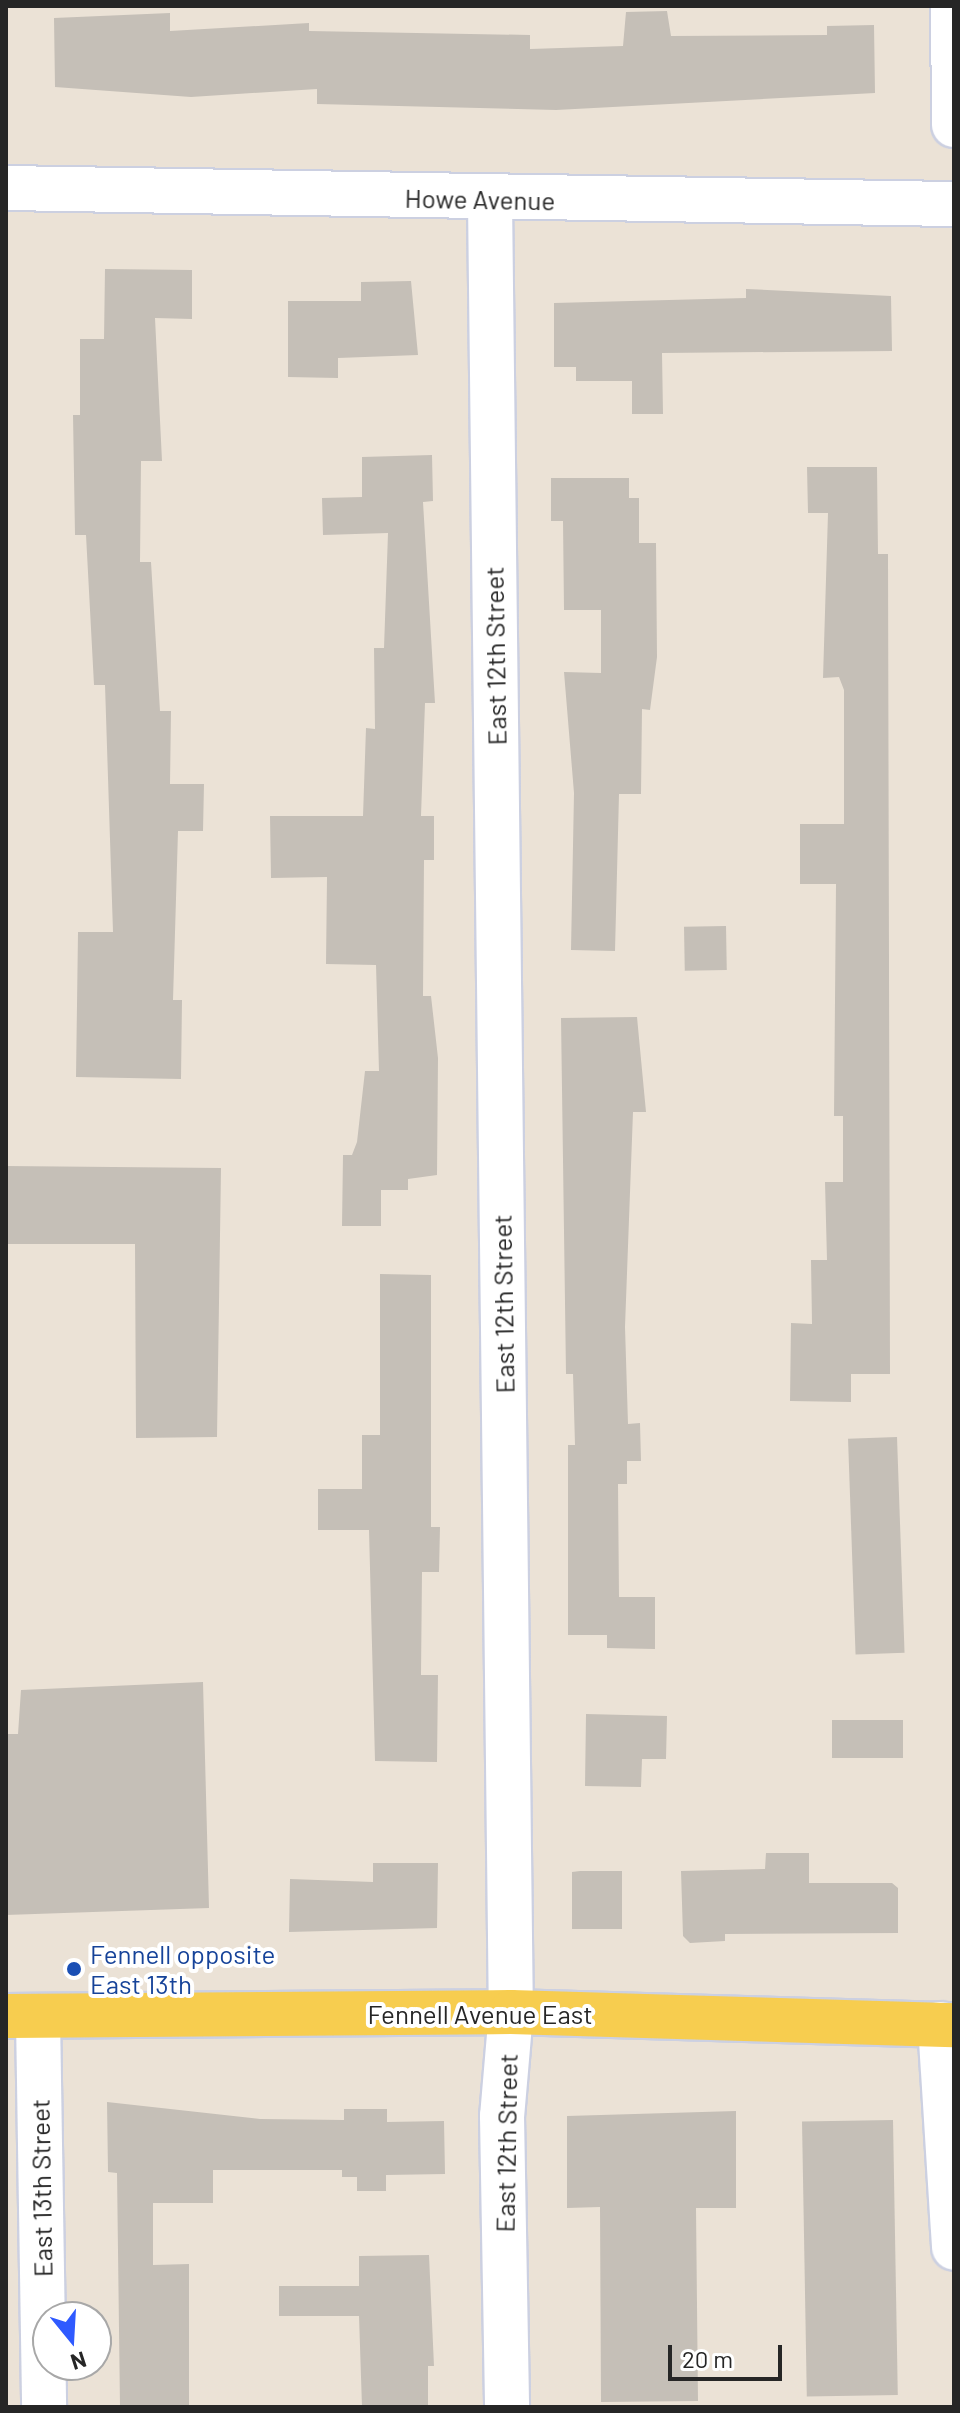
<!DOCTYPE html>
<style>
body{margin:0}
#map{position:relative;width:960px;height:2413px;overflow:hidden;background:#ebe2d6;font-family:Barlow,sans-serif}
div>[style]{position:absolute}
.building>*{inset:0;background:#c5bfb7;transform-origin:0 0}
.roads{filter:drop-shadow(2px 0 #ccd0e1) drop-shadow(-2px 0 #ccd0e1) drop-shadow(0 2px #ccd0e1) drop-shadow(0 -2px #ccd0e1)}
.minor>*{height:44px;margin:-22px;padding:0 22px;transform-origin:22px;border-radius:22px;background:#fff}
.major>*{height:44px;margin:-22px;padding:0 22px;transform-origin:22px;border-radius:22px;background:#f7cd4f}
.dots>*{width:22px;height:22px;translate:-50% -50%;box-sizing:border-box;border:4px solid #fff;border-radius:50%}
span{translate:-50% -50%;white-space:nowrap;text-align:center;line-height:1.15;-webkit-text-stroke:8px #fff;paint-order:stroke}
.street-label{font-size:26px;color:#262626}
.transit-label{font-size:26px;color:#164399}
.left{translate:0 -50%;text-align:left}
.frame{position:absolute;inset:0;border:8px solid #262626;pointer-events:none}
.north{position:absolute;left:32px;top:2301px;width:80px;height:80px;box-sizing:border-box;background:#fff;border:2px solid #a8a8a8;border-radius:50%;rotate:162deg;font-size:22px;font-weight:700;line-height:32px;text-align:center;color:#262626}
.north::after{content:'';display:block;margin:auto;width:28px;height:36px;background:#2f5aff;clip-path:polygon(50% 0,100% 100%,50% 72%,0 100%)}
.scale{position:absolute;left:668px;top:2345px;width:114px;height:36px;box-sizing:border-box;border:4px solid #262626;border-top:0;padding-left:10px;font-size:24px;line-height:28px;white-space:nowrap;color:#262626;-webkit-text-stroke:6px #fff;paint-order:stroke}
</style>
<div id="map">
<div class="building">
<i style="clip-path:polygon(667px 11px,671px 36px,827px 35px,827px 26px,874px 25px,875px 93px,556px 110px,317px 104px,317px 89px,191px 97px,55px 87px,54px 18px,170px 13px,170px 31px,309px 23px,309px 31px,530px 35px,530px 49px,623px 46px,626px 12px)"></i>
<i style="clip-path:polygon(105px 269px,192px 270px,192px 319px,155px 318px,162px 461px,141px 461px,140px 562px,151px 562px,160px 711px,171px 711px,170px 784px,204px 784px,203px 831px,178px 831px,173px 1000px,182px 1000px,181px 1079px,76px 1077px,78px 932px,113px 932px,105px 685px,94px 685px,86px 535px,75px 535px,73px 415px,80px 415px,80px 339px,104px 339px)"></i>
<i style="clip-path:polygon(411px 281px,418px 355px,338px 358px,338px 378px,288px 377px,288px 301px,361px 301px,361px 282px)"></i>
<i style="clip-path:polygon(746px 289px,891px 296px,892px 351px,662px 353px,663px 414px,632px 414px,632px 381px,576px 381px,576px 367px,554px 367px,554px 303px,746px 298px)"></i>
<i style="clip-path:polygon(432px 455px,433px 501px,423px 502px,435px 703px,425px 703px,421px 816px,434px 816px,434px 860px,424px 860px,423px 996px,431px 996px,438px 1058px,437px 1175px,408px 1179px,408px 1190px,381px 1190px,381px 1226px,342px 1226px,343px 1155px,352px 1155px,357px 1142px,365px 1071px,379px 1071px,376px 965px,326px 964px,327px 877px,271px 878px,270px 816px,363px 816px,366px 728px,375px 729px,374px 648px,384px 648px,388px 533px,323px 535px,322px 498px,362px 497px,362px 457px)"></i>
<i style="clip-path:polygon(807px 467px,877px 467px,878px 554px,888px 554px,890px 1374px,851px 1374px,851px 1402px,790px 1401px,791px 1323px,812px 1324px,811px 1260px,827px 1260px,825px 1182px,843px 1182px,843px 1116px,834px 1116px,836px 884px,800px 884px,800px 824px,844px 824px,844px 690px,839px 677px,823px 678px,828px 513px,808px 513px)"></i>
<i style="clip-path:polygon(551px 478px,629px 478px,629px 498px,639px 498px,639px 543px,656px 543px,657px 657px,650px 710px,642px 709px,641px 794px,619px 794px,615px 951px,571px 950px,574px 793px,564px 672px,601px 673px,601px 610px,564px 610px,563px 521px,551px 521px)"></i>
<i style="left:726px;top:926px;width:44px;height:42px;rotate:89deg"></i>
<i style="clip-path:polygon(637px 1017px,646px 1112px,633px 1112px,625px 1327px,628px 1424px,640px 1423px,641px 1461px,627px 1461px,627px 1484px,618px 1484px,619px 1597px,655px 1597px,655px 1649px,607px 1648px,607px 1635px,568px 1635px,568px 1445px,575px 1445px,573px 1374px,566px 1374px,561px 1018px)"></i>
<i style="clip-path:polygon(6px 1166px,221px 1168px,217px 1437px,136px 1438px,135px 1244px,6px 1244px)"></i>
<i style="clip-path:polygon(380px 1274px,431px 1275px,431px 1527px,440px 1527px,439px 1572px,422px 1572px,421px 1675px,438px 1675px,437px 1762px,375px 1761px,369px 1530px,318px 1530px,318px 1489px,362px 1489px,362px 1435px,380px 1435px)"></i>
<i style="left:897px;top:1437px;width:216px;height:49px;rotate:88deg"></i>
<i style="clip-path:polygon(203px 1682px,209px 1908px,6px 1915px,6px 1734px,18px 1734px,21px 1690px)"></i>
<i style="clip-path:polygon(586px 1714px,667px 1716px,666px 1759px,642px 1759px,641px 1787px,585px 1786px)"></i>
<i style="left:832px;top:1720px;width:71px;height:38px"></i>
<i style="clip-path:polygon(766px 1853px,809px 1853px,809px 1883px,892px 1883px,898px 1888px,898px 1933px,725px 1934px,725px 1941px,690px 1943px,683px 1936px,681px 1871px,765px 1869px)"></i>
<i style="clip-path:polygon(373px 1863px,438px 1863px,437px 1928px,289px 1932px,290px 1879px,373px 1882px)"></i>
<i style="clip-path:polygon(580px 1871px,622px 1871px,622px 1929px,572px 1929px,572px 1872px)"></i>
<i style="clip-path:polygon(107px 2102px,260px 2119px,344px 2120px,344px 2109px,387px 2109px,387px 2122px,444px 2121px,445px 2174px,386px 2175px,386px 2191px,357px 2191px,357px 2177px,342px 2177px,342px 2170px,213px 2170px,213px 2203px,153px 2203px,153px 2265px,189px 2264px,189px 2407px,120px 2407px,117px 2173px,108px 2172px)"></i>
<i style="clip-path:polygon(736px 2111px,736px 2208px,696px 2208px,698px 2401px,601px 2402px,600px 2207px,567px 2208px,567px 2116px)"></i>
<i style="left:893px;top:2120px;width:275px;height:91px;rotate:89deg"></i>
<i style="clip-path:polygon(429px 2255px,434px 2366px,428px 2366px,428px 2407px,362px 2407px,359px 2316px,279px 2316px,279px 2286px,359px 2286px,359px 2256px)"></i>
</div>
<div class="roads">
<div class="minor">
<i style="left:953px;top:6px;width:119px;rotate:89.5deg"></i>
<i style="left:6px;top:188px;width:948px;rotate:0.97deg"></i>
<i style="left:490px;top:200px;width:1812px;rotate:89.34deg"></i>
<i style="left:511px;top:2012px;width:104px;rotate:94.9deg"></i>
<i style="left:502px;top:2116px;width:291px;rotate:89deg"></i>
<i style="left:38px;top:2017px;width:390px;rotate:89.1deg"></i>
<i style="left:940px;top:2024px;width:224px;rotate:86.4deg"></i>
</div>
<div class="major">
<i style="left:6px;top:2016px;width:505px;rotate:-0.45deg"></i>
<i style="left:511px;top:2012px;width:443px;rotate:1.7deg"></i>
</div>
</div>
<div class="dots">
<i style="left:74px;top:1969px;background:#1a4fb4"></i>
</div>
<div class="street-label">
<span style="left:480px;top:199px;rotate:1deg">Howe Avenue</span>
<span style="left:495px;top:656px;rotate:-91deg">East 12th Street</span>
<span style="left:503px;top:1304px;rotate:-91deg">East 12th Street</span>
<span style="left:480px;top:2014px">Fennell Avenue East</span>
<span style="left:506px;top:2143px;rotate:-89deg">East 12th Street</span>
<span style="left:41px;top:2188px;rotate:-91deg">East 13th Street</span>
</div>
<div class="transit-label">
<span class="left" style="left:90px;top:1969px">Fennell opposite<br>East 13th</span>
</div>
<div class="frame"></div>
<div class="north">N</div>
<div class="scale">20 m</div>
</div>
